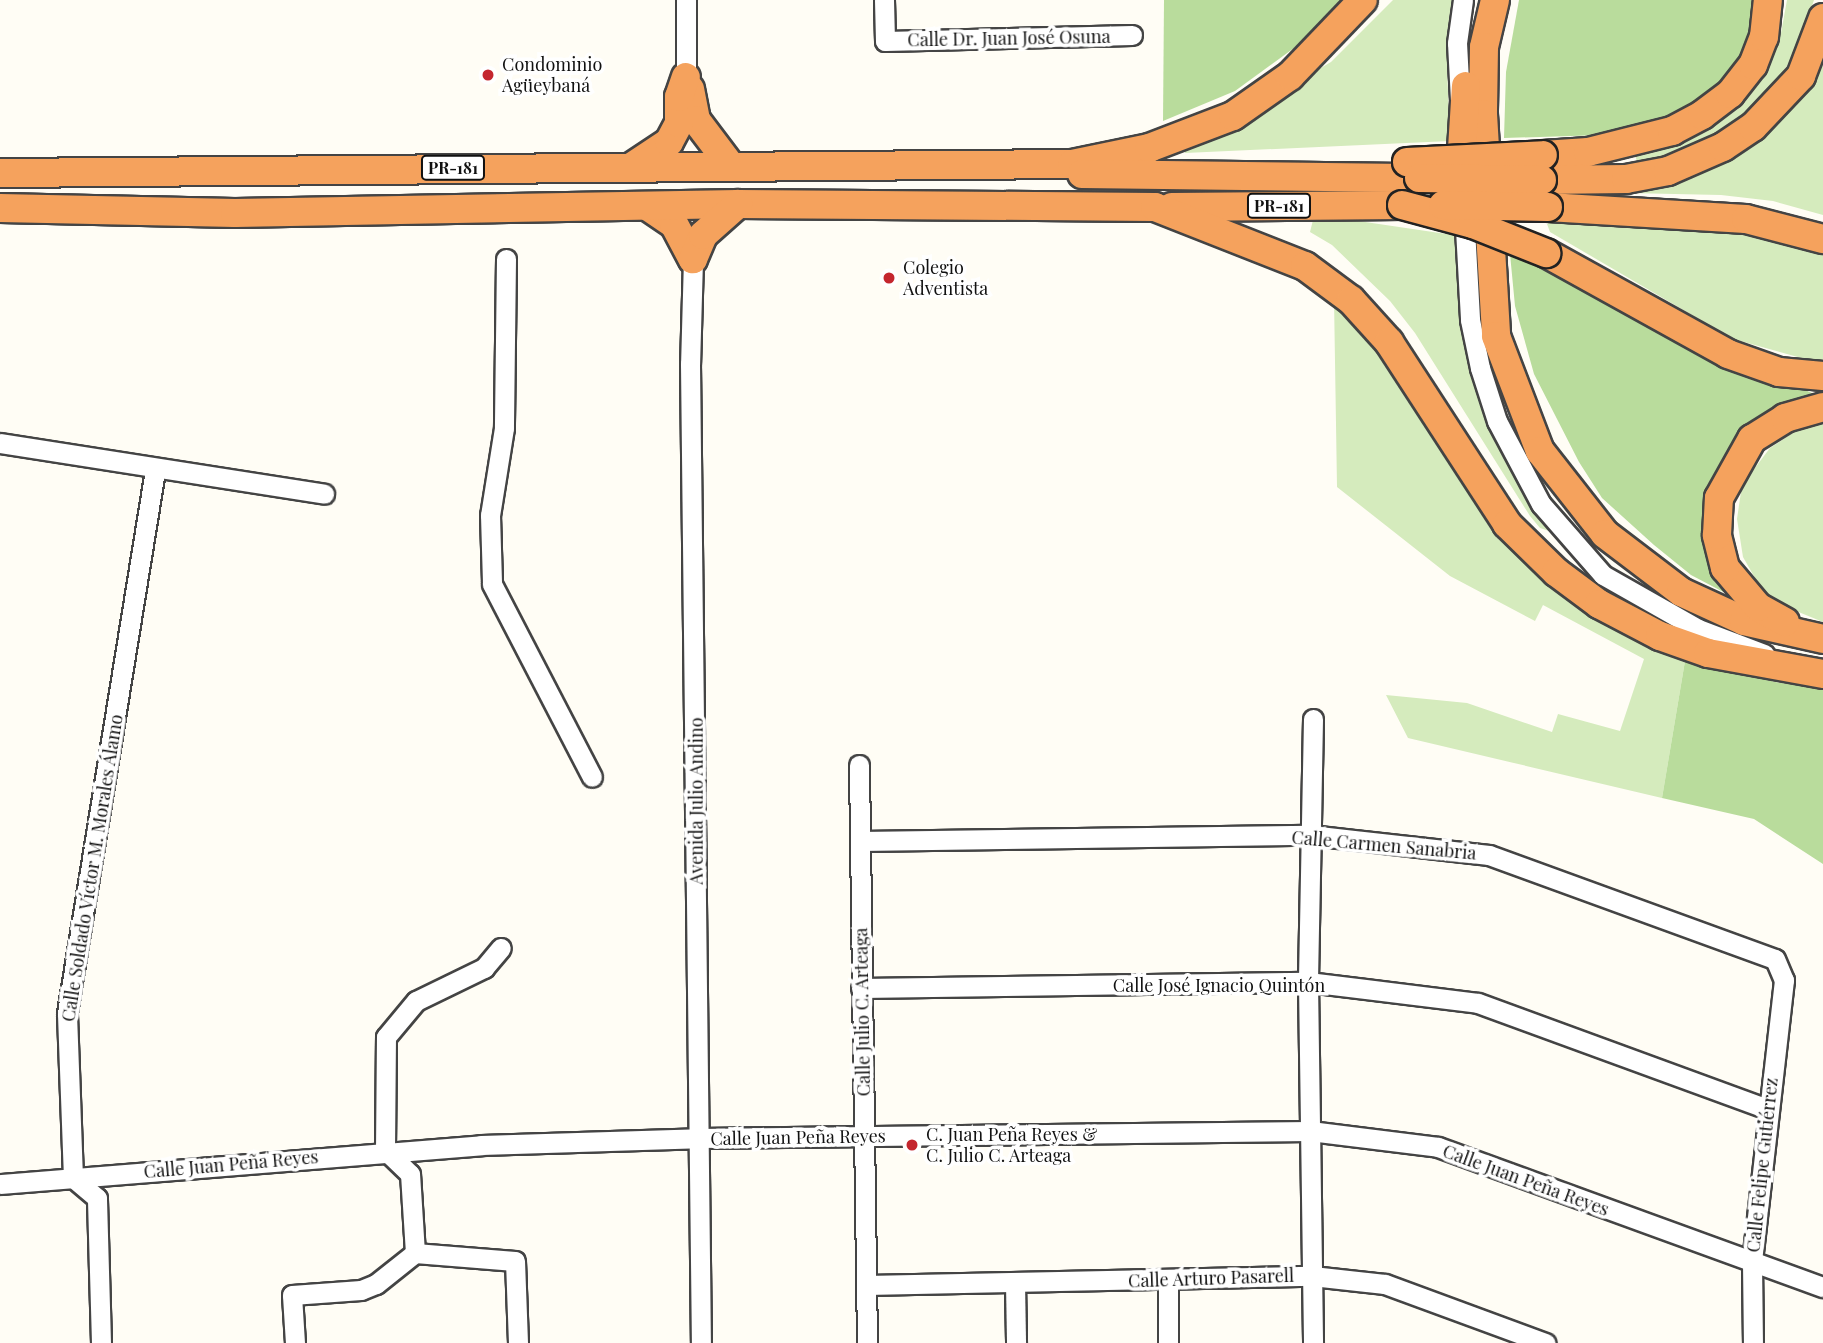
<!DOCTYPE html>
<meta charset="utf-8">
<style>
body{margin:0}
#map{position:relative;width:1823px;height:1343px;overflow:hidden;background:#fffdf5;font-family:"Playfair Display",serif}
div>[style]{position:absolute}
.green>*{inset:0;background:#d5ebbd}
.forest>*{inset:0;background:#b9dc9c}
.roads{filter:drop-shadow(2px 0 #444) drop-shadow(-2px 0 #444) drop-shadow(0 2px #444) drop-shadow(0 -2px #444)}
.minor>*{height:19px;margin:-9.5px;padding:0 9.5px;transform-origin:9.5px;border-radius:9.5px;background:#fff}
.highway>*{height:28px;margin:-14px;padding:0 14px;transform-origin:14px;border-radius:14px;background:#f5a25d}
.bridges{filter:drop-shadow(2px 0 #222) drop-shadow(-2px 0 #222) drop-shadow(0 2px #222) drop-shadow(0 -2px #222)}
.highway-bridge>*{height:28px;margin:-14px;padding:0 14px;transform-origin:14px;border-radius:14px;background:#f5a25d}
.dots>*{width:19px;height:19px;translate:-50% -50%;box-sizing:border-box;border:4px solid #fff;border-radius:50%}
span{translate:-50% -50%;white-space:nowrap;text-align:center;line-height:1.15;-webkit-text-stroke:7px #fff;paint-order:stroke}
.shield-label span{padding:2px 5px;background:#fff;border:2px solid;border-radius:5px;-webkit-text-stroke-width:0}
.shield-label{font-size:16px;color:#111;font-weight:700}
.street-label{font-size:18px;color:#111}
.poi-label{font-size:18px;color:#111}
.left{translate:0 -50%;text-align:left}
</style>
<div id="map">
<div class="green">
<i style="clip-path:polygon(1393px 0,1454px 0,1447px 67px,1450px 141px,1185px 153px,1184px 148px,1331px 62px)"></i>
<i style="clip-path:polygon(1787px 0,1814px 0,1797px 50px,1765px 100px,1718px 138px,1675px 156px,1637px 161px,1634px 153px,1754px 83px,1781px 33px)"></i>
<i style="clip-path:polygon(1823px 60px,1823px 215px,1773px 201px,1721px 195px,1581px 192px,1647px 183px,1794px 103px)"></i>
<i style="clip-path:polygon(1345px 219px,1460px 236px,1465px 322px,1552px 532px,1540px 528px,1530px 516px,1415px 333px,1390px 301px,1332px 245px,1310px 232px,1313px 220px)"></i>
<i style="clip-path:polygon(1553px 221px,1775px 235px,1823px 247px,1823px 364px,1733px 339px,1550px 232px,1547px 224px)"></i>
<i style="clip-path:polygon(1334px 299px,1371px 335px,1499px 527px,1686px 655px,1662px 798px,1408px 738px,1386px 695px,1467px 703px,1552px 732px,1558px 714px,1620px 731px,1644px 659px,1543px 605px,1535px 621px,1450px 576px,1337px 487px)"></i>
<i style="clip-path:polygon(1823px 422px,1823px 622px,1779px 604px,1763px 592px,1743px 557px,1737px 519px,1742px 485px,1770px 448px,1802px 427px)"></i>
</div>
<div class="forest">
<i style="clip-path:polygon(1164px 0,1346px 0,1294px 48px,1235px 91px,1163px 121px)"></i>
<i style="clip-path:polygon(1519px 0,1757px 0,1756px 28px,1743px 66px,1698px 105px,1658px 122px,1602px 135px,1504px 138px,1506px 72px)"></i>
<i style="clip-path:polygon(1510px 254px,1814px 394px,1814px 400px,1722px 475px,1731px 596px,1691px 575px,1654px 545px,1602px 498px,1579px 462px,1534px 374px,1515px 306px)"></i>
<i style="clip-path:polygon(1686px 655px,1775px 682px,1823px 688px,1823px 864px,1754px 819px,1662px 798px)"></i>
</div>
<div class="roads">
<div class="minor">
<i style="left:884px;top:0;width:41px;rotate:88.6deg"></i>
<i style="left:885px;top:41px;width:247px;rotate:-1.4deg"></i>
<i style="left:686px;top:77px;width:77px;rotate:-90deg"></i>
<i style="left:1460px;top:100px;width:57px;rotate:-93deg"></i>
<i style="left:1457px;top:43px;width:43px;rotate:-82.1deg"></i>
<i style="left:1464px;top:211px;width:109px;rotate:86.8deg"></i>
<i style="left:1470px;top:320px;width:49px;rotate:78.2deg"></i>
<i style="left:1480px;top:368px;width:56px;rotate:72.2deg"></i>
<i style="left:1497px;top:421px;width:94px;rotate:62.1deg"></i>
<i style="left:1541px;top:504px;width:94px;rotate:48.9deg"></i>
<i style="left:1603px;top:575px;width:109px;rotate:29.6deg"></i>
<i style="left:1698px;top:629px;width:71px;rotate:20.7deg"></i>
<i style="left:506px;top:259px;width:169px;rotate:90.7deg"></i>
<i style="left:504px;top:428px;width:88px;rotate:99.1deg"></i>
<i style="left:490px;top:515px;width:69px;rotate:88.3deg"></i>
<i style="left:492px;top:584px;width:217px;rotate:62.6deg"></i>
<i style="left:693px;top:259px;width:105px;rotate:91.6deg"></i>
<i style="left:690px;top:364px;width:979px;rotate:89.36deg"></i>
<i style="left:0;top:443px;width:328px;rotate:8.9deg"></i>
<i style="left:1313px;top:719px;width:263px;rotate:91.1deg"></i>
<i style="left:1308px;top:982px;width:361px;rotate:89.2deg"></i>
<i style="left:859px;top:765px;width:578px;rotate:89.21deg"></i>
<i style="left:860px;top:841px;width:450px;rotate:-0.8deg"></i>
<i style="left:1310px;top:835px;width:180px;rotate:6.4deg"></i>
<i style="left:1489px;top:855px;width:304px;rotate:20deg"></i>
<i style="left:1775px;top:959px;width:23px;rotate:67deg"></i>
<i style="left:1784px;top:980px;width:285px;rotate:96.5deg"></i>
<i style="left:1752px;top:1263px;width:80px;rotate:89.3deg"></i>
<i style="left:861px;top:988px;width:447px;rotate:-0.8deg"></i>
<i style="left:1308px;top:982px;width:171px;rotate:7deg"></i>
<i style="left:1478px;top:1003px;width:308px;rotate:20.1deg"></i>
<i style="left:0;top:1184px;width:483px;rotate:-4.6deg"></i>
<i style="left:481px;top:1145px;width:217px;rotate:-1.8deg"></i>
<i style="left:698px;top:1138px;width:612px;rotate:-0.66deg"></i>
<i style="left:1310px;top:1131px;width:129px;rotate:7.1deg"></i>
<i style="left:1438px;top:1147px;width:410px;rotate:20deg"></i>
<i style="left:415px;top:1253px;width:100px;rotate:4.6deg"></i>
<i style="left:515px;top:1261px;width:82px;rotate:87.9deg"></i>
<i style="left:1168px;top:1280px;width:63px;rotate:90deg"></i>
<i style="left:1015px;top:1283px;width:60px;rotate:89deg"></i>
<i style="left:866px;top:1285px;width:446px;rotate:-1.2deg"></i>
<i style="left:1312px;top:1276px;width:73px;rotate:6.3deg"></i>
<i style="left:1385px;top:1284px;width:171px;rotate:20.2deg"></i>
<i style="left:101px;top:1343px;width:145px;rotate:-91.6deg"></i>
<i style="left:97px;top:1198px;width:31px;rotate:-140deg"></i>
<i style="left:73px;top:1178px;width:165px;rotate:-92.1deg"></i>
<i style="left:67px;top:1013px;width:550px;rotate:-80.79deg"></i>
<i style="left:295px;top:1343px;width:48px;rotate:-93.6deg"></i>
<i style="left:292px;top:1295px;width:69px;rotate:-4.1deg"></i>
<i style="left:361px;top:1290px;width:16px;rotate:-22deg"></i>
<i style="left:376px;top:1284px;width:50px;rotate:-38.5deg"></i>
<i style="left:415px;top:1253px;width:79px;rotate:-93.6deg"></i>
<i style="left:410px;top:1174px;width:35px;rotate:-136deg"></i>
<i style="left:385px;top:1150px;width:113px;rotate:-89.5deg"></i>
<i style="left:386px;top:1037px;width:47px;rotate:-50.2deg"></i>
<i style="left:416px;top:1001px;width:76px;rotate:-25.9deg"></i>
<i style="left:484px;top:968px;width:26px;rotate:-50deg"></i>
</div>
<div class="highway">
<i style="left:1495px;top:0;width:48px;rotate:103.2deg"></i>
<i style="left:1484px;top:47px;width:67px;rotate:90.9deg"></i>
<i style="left:1483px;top:114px;width:222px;rotate:86.6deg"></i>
<i style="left:1496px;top:336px;width:123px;rotate:69.1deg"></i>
<i style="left:1540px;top:451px;width:105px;rotate:51.9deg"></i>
<i style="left:1605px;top:534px;width:96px;rotate:37.3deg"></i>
<i style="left:1681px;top:592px;width:69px;rotate:24.7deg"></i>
<i style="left:1744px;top:621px;width:81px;rotate:12.8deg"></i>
<i style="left:690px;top:89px;width:32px;rotate:79deg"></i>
<i style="left:696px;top:120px;width:56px;rotate:52.9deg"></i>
<i style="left:1462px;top:149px;width:63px;rotate:-86.4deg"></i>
<i style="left:1543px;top:155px;width:45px;rotate:-3.8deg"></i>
<i style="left:1588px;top:152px;width:87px;rotate:-14deg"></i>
<i style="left:1672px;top:131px;width:34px;rotate:-28deg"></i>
<i style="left:1702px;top:115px;width:35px;rotate:-37deg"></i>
<i style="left:1730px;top:94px;width:37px;rotate:-52deg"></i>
<i style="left:1753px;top:65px;width:30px;rotate:-69deg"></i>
<i style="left:1764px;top:37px;width:37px;rotate:-84deg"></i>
<i style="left:633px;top:166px;width:43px;rotate:-33.7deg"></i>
<i style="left:669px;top:142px;width:21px;rotate:-62deg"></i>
<i style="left:679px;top:123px;width:26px;rotate:-90deg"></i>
<i style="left:679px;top:97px;width:21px;rotate:-71deg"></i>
<i style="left:0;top:173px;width:1072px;rotate:-0.48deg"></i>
<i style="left:1072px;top:164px;width:79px;rotate:-11.7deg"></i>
<i style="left:1149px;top:148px;width:90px;rotate:-20.9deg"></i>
<i style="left:1233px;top:116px;width:70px;rotate:-35.1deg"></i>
<i style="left:1290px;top:76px;width:105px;rotate:-46.2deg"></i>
<i style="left:1082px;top:174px;width:324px;rotate:0.7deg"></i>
<i style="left:1542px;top:180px;width:84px;rotate:-0.7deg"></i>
<i style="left:1626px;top:179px;width:43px;rotate:-10.8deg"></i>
<i style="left:1668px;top:171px;width:60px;rotate:-23.6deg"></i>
<i style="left:1723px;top:147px;width:36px;rotate:-34deg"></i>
<i style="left:1753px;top:127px;width:70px;rotate:-46.7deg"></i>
<i style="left:1801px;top:76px;width:62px;rotate:-69.2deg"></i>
<i style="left:647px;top:206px;width:32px;rotate:34deg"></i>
<i style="left:674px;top:224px;width:40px;rotate:62deg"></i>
<i style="left:1172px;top:207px;width:230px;rotate:-0.5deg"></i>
<i style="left:1548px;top:207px;width:198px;rotate:3.5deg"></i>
<i style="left:1746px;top:219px;width:80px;rotate:14.6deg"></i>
<i style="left:0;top:208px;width:235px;rotate:1.2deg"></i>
<i style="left:235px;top:213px;width:503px;rotate:-1.03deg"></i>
<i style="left:738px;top:204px;width:417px;rotate:0.4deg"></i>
<i style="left:1155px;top:207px;width:161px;rotate:21.5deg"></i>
<i style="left:1305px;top:266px;width:57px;rotate:36.5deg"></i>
<i style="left:1351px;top:300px;width:57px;rotate:47.9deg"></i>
<i style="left:1389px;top:342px;width:217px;rotate:57deg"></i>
<i style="left:1507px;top:524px;width:69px;rotate:44.4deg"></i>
<i style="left:1556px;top:572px;width:54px;rotate:36.7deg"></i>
<i style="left:1599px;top:604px;width:69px;rotate:27.7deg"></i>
<i style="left:1660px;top:636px;width:51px;rotate:19.5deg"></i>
<i style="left:1708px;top:653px;width:117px;rotate:10.3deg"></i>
<i style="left:1546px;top:253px;width:208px;rotate:29deg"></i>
<i style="left:1728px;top:354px;width:54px;rotate:19.4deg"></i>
<i style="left:1779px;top:372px;width:44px;rotate:5.2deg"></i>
<i style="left:693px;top:259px;width:26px;rotate:-67deg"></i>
<i style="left:703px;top:235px;width:47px;rotate:-41.5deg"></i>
<i style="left:1785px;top:622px;width:31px;rotate:-151deg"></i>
<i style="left:1758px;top:607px;width:51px;rotate:-130.2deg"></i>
<i style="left:1725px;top:568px;width:34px;rotate:-104deg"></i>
<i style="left:1717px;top:535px;width:37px;rotate:-87deg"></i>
<i style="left:1719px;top:498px;width:68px;rotate:-60.8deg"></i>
<i style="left:1752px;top:439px;width:39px;rotate:-32deg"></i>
<i style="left:1785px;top:418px;width:40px;rotate:-16deg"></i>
</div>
</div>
<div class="bridges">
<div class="highway-bridge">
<i style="left:1407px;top:162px;width:136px;rotate:-2.9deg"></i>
<i style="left:1419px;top:178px;width:123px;rotate:0.9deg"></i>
<i style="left:1402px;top:205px;width:73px;rotate:15deg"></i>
<i style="left:1473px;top:224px;width:79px;rotate:21.7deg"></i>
<i style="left:1443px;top:205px;width:105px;rotate:1.1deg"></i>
</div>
</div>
<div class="dots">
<i style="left:488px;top:75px;background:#c4262e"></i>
<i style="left:889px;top:278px;background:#c4262e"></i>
<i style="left:912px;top:1145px;background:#c4262e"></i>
</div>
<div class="shield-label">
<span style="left:453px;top:168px">PR-181</span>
<span style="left:1279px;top:206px">PR-181</span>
</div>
<div class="street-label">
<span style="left:1009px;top:38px;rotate:-1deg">Calle Dr. Juan José Osuna</span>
<span style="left:696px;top:801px;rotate:-90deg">Avenida Julio Andino</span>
<span style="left:1384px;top:845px;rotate:5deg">Calle Carmen Sanabria</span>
<span style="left:92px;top:868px;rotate:-81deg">Calle Soldado Víctor M. Morales Álamo</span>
<span style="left:1219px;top:985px">Calle José Ignacio Quintón</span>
<span style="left:862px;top:1012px;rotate:-91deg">Calle Julio C. Arteaga</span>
<span style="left:798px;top:1137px;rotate:-1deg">Calle Juan Peña Reyes</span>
<span style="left:231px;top:1164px;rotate:-5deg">Calle Juan Peña Reyes</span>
<span style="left:1762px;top:1165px;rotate:-84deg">Calle Felipe Gutiérrez</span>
<span style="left:1526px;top:1180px;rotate:20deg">Calle Juan Peña Reyes</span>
<span style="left:1211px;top:1278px;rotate:-2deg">Calle Arturo Pasarell</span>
</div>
<div class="poi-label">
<span class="left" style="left:502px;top:75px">Condominio<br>Agüeybaná</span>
<span class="left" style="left:903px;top:278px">Colegio<br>Adventista</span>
<span class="left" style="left:926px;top:1145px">C. Juan Peña Reyes &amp;<br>C. Julio C. Arteaga</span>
</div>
</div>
